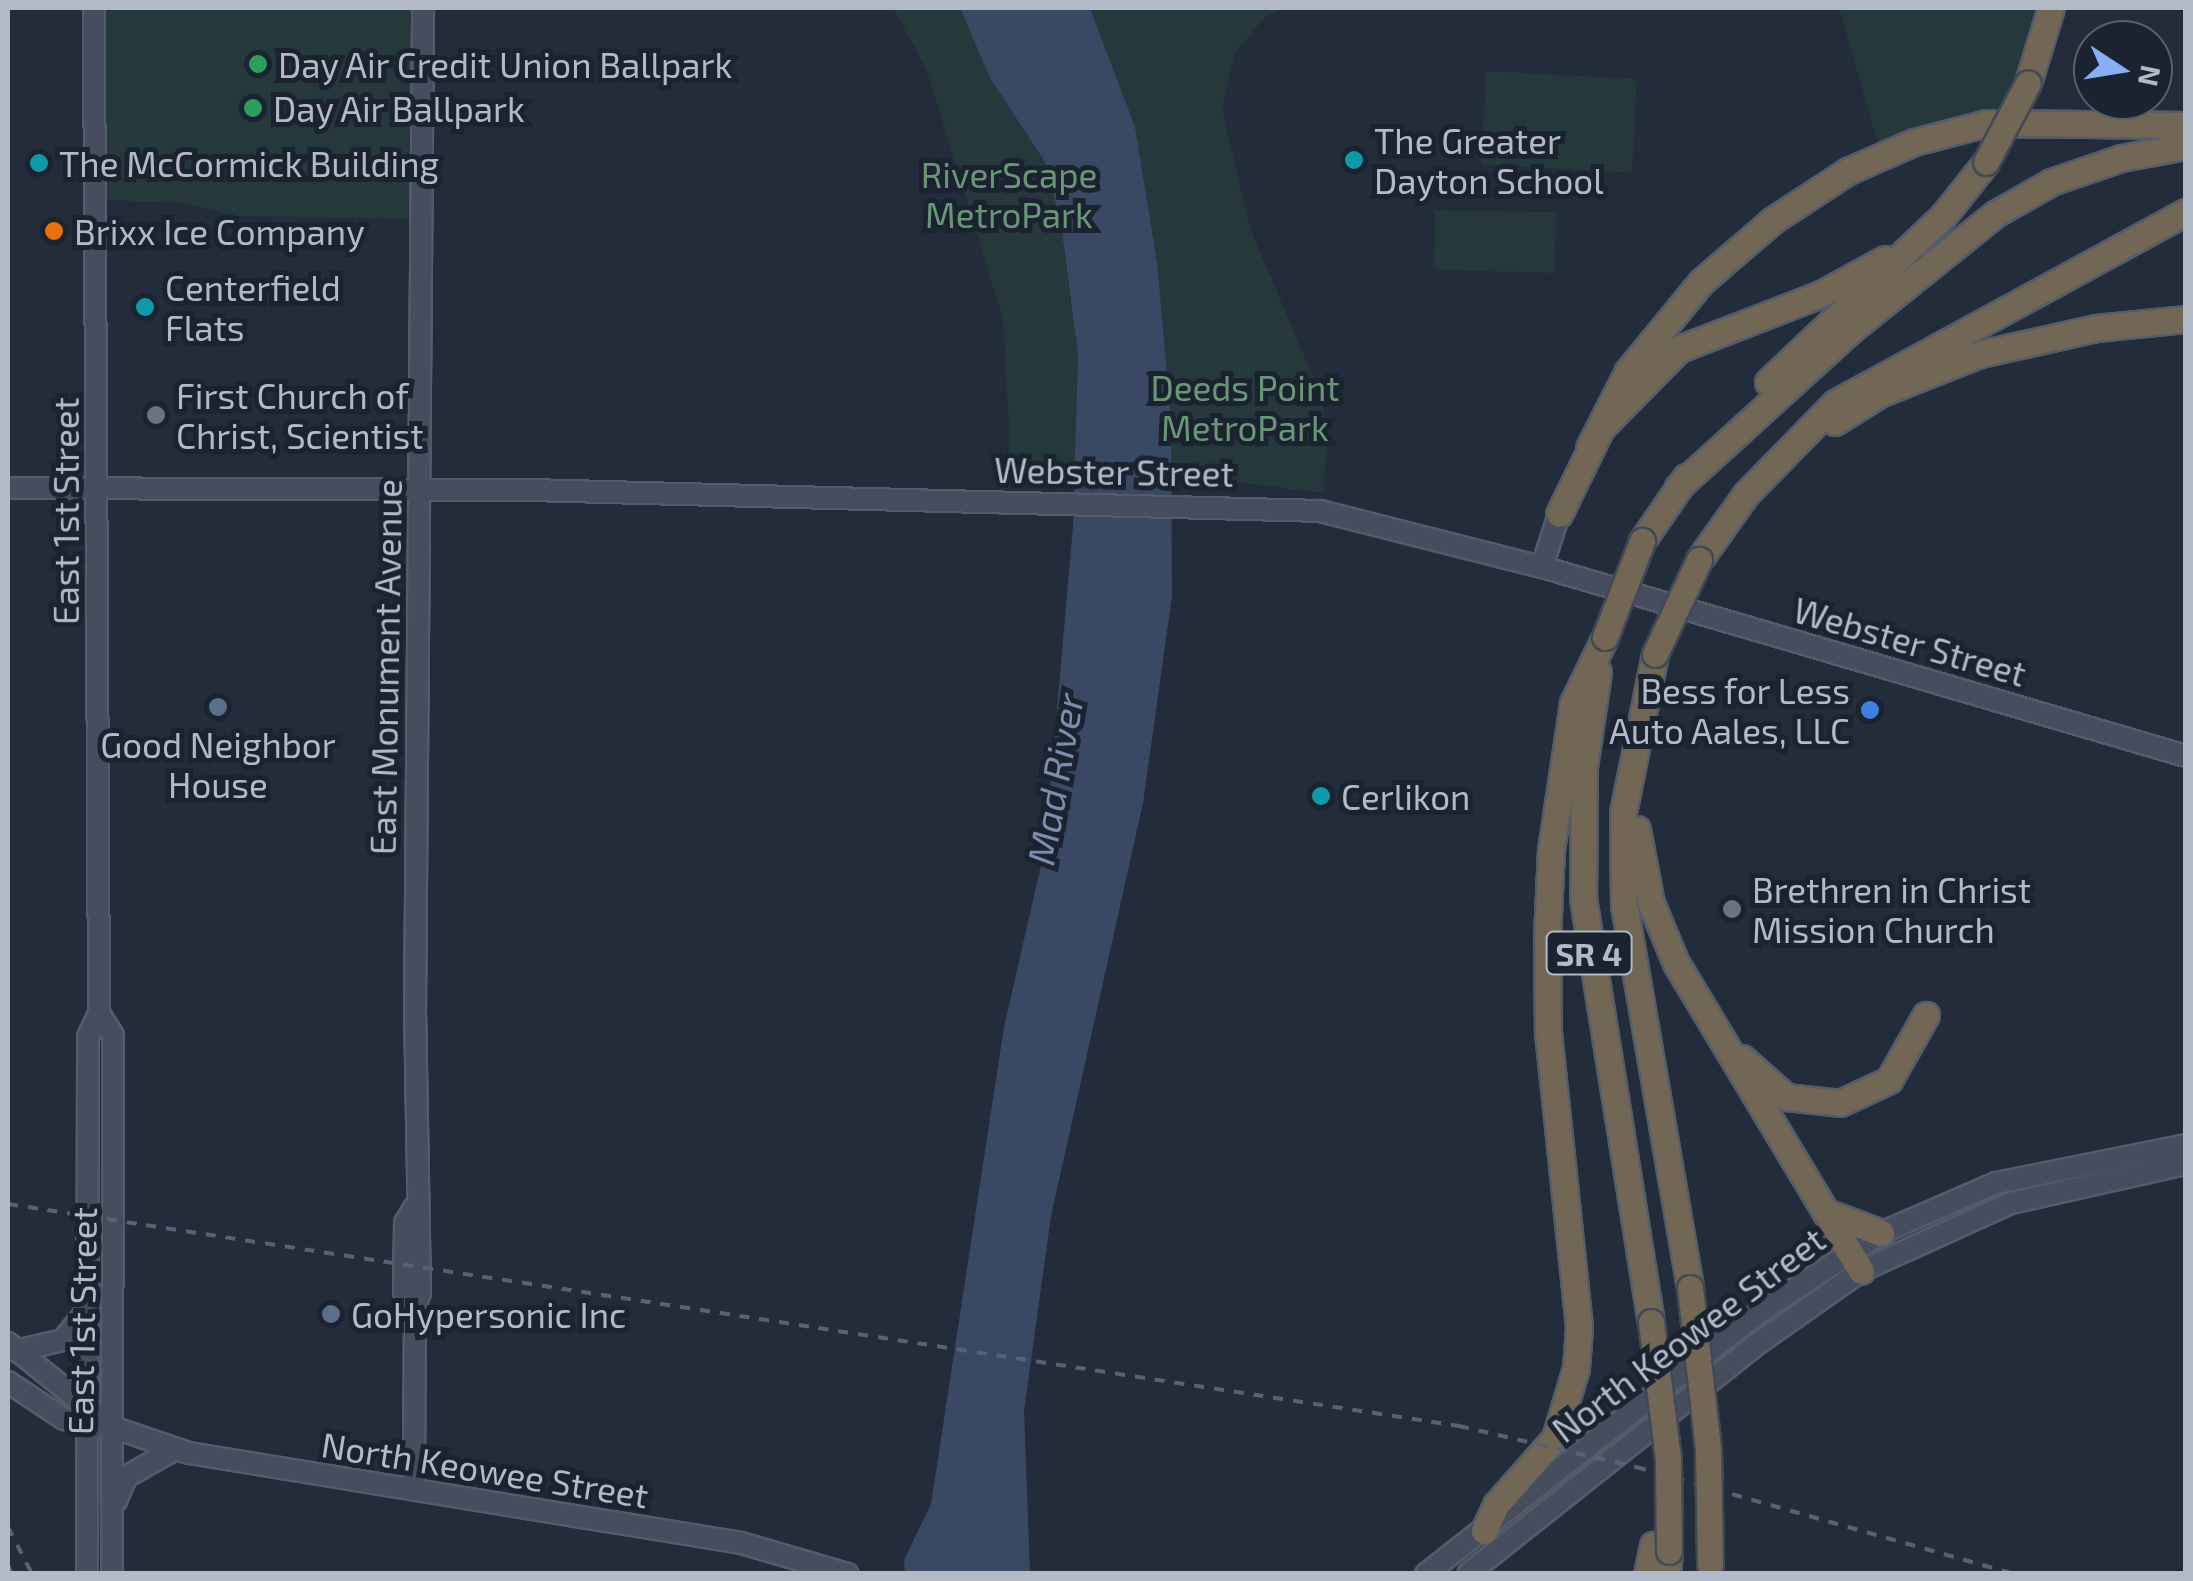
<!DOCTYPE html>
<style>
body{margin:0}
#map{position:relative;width:2193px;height:1581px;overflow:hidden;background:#232c3b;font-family:"Exo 2",sans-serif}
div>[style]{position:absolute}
.green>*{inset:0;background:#25383c;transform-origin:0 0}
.water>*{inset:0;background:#394964}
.roads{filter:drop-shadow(2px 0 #555c69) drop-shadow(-2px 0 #555c69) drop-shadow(0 2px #555c69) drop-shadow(0 -2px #555c69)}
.secondary>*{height:20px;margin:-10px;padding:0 10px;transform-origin:10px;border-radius:10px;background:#454d5e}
.highway>*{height:25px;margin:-12.5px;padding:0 12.5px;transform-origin:12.5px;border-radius:12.5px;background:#716754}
.rail>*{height:4px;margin-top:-2px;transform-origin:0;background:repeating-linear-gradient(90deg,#596272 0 10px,transparent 0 20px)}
.bridges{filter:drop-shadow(2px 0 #424956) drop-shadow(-2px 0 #424956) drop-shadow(0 2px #424956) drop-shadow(0 -2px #424956)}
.highway-bridge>*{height:25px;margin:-12.5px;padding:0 12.5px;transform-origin:12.5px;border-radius:12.5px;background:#716754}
.dots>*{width:28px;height:28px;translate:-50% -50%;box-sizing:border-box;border:5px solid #1c2330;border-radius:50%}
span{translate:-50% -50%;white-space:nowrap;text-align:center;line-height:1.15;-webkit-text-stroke:10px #1c2330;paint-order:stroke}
.shield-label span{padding:2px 8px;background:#1c2330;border:2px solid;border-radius:8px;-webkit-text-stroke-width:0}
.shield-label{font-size:32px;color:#b2b9c7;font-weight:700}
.poi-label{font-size:35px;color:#b2b9c7}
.left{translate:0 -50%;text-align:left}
.right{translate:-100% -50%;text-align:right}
.park-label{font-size:35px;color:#699776}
.street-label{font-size:35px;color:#b2b9c7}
.water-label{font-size:38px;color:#7b8eae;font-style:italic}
.frame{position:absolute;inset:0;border:10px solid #b2b9c7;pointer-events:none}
.north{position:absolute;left:2073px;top:20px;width:100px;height:100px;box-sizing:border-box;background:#1c2330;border:2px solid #585f6c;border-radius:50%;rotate:102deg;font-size:28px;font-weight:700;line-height:40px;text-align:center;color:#b2b9c7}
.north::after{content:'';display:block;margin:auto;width:35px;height:45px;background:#88aef5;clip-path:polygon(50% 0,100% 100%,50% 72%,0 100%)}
</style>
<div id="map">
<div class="green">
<i style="clip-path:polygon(94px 8px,422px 8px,423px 219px,236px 216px,177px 202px,93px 200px)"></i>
<i style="clip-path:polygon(893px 8px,960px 8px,990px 78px,1045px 162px,1061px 225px,1078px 354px,1075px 480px,1011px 467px,1003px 319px,926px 68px)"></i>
<i style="clip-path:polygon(1090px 8px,1285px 8px,1265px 17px,1235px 53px,1222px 109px,1250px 228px,1321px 396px,1328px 436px,1323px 493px,1171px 474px,1157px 262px,1135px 128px)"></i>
<i style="clip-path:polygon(1839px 8px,2047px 8px,2008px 126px,1991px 108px,1881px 154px)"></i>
<i style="left:1486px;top:71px;width:151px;height:94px;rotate:3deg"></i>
<i style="clip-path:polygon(1435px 210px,1556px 212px,1555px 273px,1439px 270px,1434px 267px)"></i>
</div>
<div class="water">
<i style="clip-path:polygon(960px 8px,1090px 8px,1135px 127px,1157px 262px,1171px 420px,1172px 596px,1143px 803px,1051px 1216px,1024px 1411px,1030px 1573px,905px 1573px,904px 1560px,931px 1504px,1004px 1027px,1045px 848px,1073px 526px,1078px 354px,1061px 224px,1045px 162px,990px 78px)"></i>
</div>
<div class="roads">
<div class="secondary">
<i style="left:8px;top:488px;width:522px;rotate:0.22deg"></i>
<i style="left:530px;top:490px;width:790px;rotate:1.52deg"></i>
<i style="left:1320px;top:511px;width:229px;rotate:14.2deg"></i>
<i style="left:1542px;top:567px;width:671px;rotate:16.36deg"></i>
<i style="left:1542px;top:567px;width:56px;rotate:-72.2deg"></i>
<i style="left:99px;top:1013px;width:26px;rotate:58deg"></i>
<i style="left:113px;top:1035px;width:539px;rotate:90.11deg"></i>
<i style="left:414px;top:1208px;width:17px;rotate:121deg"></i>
<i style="left:405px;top:1223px;width:69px;rotate:90.8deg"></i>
<i style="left:404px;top:1292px;width:18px;rotate:52deg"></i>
<i style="left:8px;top:1343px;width:134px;rotate:38.9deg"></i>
<i style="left:112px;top:1427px;width:81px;rotate:18.7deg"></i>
<i style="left:189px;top:1453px;width:559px;rotate:9.26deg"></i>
<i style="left:741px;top:1543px;width:111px;rotate:16.2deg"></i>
<i style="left:16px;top:1351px;width:48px;rotate:-13.2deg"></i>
<i style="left:63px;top:1340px;width:38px;rotate:-51deg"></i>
<i style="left:8px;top:1382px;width:67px;rotate:33.5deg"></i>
<i style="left:64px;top:1419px;width:32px;rotate:16deg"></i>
<i style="left:414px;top:1490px;width:184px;rotate:-89.7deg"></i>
<i style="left:415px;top:1306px;width:14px;rotate:-69deg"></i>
<i style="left:420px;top:1293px;width:278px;rotate:-91deg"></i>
<i style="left:415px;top:1015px;width:1007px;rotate:-89.54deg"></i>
<i style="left:116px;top:1501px;width:26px;rotate:-67deg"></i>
<i style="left:126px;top:1477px;width:56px;rotate:-29.7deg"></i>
<i style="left:87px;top:1574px;width:537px;rotate:-89.89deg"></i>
<i style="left:88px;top:1037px;width:26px;rotate:-65deg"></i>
<i style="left:99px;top:1013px;width:1005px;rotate:-90.29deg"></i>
<i style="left:1426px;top:1574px;width:422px;rotate:-38.2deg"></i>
<i style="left:1758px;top:1313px;width:147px;rotate:-33deg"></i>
<i style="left:1881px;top:1233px;width:125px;rotate:-23.5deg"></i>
<i style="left:1996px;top:1183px;width:194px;rotate:-11.3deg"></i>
<i style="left:1468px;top:1574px;width:373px;rotate:-38.5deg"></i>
<i style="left:1760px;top:1342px;width:123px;rotate:-35.1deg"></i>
<i style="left:1861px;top:1271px;width:165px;rotate:-24.4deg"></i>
<i style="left:2011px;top:1203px;width:179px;rotate:-12.6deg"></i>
</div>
<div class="highway">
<i style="left:2028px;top:83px;width:78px;rotate:-73deg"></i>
<i style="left:1768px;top:382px;width:243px;rotate:-43.5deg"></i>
<i style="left:1944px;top:215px;width:68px;rotate:-51.6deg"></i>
<i style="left:1835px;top:422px;width:54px;rotate:-32.2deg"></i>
<i style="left:1881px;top:393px;width:106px;rotate:-21.5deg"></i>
<i style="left:1980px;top:354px;width:119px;rotate:-12.6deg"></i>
<i style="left:2096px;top:328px;width:90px;rotate:-5.7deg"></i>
<i style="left:1589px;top:448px;width:86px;rotate:-63.1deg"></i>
<i style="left:1628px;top:371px;width:115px;rotate:-50.6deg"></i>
<i style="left:1701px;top:282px;width:95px;rotate:-40.7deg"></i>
<i style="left:1773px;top:220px;width:90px;rotate:-33.2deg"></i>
<i style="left:1848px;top:171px;width:72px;rotate:-23.7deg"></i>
<i style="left:1914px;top:142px;width:75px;rotate:-14.6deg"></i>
<i style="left:1987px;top:123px;width:199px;rotate:0.6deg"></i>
<i style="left:1678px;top:487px;width:229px;rotate:-42.3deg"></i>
<i style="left:1847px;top:333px;width:190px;rotate:-38.8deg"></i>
<i style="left:1995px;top:214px;width:64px;rotate:-29.7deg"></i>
<i style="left:2051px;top:182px;width:74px;rotate:-18.9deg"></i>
<i style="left:2121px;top:158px;width:66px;rotate:-10.5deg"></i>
<i style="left:1559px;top:514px;width:96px;rotate:-64deg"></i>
<i style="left:1601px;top:428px;width:111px;rotate:-45.4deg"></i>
<i style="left:1679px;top:349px;width:152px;rotate:-21.2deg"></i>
<i style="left:1821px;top:294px;width:73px;rotate:-28.7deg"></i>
<i style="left:1642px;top:541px;width:78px;rotate:-55.5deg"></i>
<i style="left:1699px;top:560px;width:81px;rotate:-54.5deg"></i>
<i style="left:1746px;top:494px;width:127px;rotate:-45.6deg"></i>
<i style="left:1835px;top:403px;width:400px;rotate:-28.6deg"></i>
<i style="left:1655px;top:654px;width:161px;rotate:101.4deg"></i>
<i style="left:1623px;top:812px;width:93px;rotate:89.4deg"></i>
<i style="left:1624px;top:905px;width:389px;rotate:80.2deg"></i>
<i style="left:1598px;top:672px;width:96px;rotate:98.4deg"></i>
<i style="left:1584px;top:767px;width:131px;rotate:90.4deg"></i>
<i style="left:1583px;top:898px;width:429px;rotate:80.9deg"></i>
<i style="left:1637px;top:829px;width:75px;rotate:79.3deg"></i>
<i style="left:1651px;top:903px;width:65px;rotate:67.4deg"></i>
<i style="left:1676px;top:963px;width:359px;rotate:59deg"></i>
<i style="left:1742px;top:1058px;width:59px;rotate:41.6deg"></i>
<i style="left:1786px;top:1097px;width:54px;rotate:6.3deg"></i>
<i style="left:1840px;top:1103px;width:54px;rotate:-25.1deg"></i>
<i style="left:1889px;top:1080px;width:75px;rotate:-60.4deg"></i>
<i style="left:1826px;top:1212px;width:59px;rotate:20.9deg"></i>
<i style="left:1484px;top:1531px;width:29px;rotate:-65deg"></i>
<i style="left:1496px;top:1505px;width:89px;rotate:-48.6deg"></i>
<i style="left:1555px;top:1438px;width:73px;rotate:-73.3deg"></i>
<i style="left:1576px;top:1368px;width:41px;rotate:-85.8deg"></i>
<i style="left:1579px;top:1327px;width:299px;rotate:-96deg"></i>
<i style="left:1548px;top:1030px;width:93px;rotate:-90.6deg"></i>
<i style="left:1547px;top:937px;width:87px;rotate:-87.4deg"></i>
<i style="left:1551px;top:850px;width:149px;rotate:-81.5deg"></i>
<i style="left:1573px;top:703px;width:73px;rotate:-64.1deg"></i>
<i style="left:1647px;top:1574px;width:30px;rotate:-78deg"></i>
<i style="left:1667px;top:1574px;width:23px;rotate:-85deg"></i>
</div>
</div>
<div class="rail">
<i style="left:8px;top:1204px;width:1468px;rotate:8.7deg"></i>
<i style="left:1459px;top:1426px;width:182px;rotate:13deg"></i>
<i style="left:1636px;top:1467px;width:394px;rotate:15.8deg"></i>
<i style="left:8px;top:1527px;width:53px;rotate:62.9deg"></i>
<i style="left:8px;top:1565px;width:10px;rotate:66deg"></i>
</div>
<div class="bridges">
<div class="highway-bridge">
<i style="left:1986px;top:162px;width:89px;rotate:-62deg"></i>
<i style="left:1605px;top:637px;width:103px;rotate:-68.9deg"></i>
<i style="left:1655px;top:654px;width:104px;rotate:-64.9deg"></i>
<i style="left:1690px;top:1288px;width:161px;rotate:83.6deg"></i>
<i style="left:1708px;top:1448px;width:117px;rotate:89deg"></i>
<i style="left:1651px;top:1322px;width:137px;rotate:82.9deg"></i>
<i style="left:1668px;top:1458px;width:93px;rotate:89.4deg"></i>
</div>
</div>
<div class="dots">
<i style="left:258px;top:64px;background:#2e9e5b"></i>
<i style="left:253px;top:108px;background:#2e9e5b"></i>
<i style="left:1354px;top:160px;background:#0f9aa8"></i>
<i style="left:39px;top:163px;background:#0f9aa8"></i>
<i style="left:54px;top:231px;background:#e8710a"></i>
<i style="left:145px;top:307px;background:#0f9aa8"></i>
<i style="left:156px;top:415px;background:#6b7280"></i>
<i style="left:218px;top:707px;background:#5c6f8a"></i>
<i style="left:1870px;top:710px;background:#3f7fe0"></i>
<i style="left:1321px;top:796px;background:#0f9aa8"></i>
<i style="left:1732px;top:909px;background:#6b7280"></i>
<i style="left:331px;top:1314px;background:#5c6f8a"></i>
</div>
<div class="shield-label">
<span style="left:1589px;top:953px">SR 4</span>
</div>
<div class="poi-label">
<span class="left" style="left:278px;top:64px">Day Air Credit Union Ballpark</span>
<span class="left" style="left:273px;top:108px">Day Air Ballpark</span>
<span class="left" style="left:1374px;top:160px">The Greater<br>Dayton School</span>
<span class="left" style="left:59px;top:163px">The McCormick Building</span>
<span class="left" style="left:74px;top:231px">Brixx Ice Company</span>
<span class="left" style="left:165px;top:307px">Centerfield<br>Flats</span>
<span class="left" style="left:176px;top:415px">First Church of<br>Christ, Scientist</span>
<span class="right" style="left:1850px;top:710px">Bess for Less<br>Auto Aales, LLC</span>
<span style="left:218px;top:764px">Good Neighbor<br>House</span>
<span class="left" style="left:1341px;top:796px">Cerlikon</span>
<span class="left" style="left:1752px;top:909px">Brethren in Christ<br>Mission Church</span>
<span class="left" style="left:351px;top:1314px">GoHypersonic Inc</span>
</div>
<div class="park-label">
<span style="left:1009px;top:194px">RiverScape<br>MetroPark</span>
<span style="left:1245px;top:407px">Deeds Point<br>MetroPark</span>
</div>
<div class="street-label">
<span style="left:1114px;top:471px;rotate:1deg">Webster Street</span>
<span style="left:65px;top:511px;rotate:-90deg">East 1st Street</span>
<span style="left:1910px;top:641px;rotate:16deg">Webster Street</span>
<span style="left:385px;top:667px;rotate:-89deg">East Monument Avenue</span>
<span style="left:81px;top:1321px;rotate:-89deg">East 1st Street</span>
<span style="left:1688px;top:1334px;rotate:-37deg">North Keowee Street</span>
<span style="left:485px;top:1469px;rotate:9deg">North Keowee Street</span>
</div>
<div class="water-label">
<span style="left:1055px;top:779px;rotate:-80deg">Mad River</span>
</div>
<div class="frame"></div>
<div class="north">N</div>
</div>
